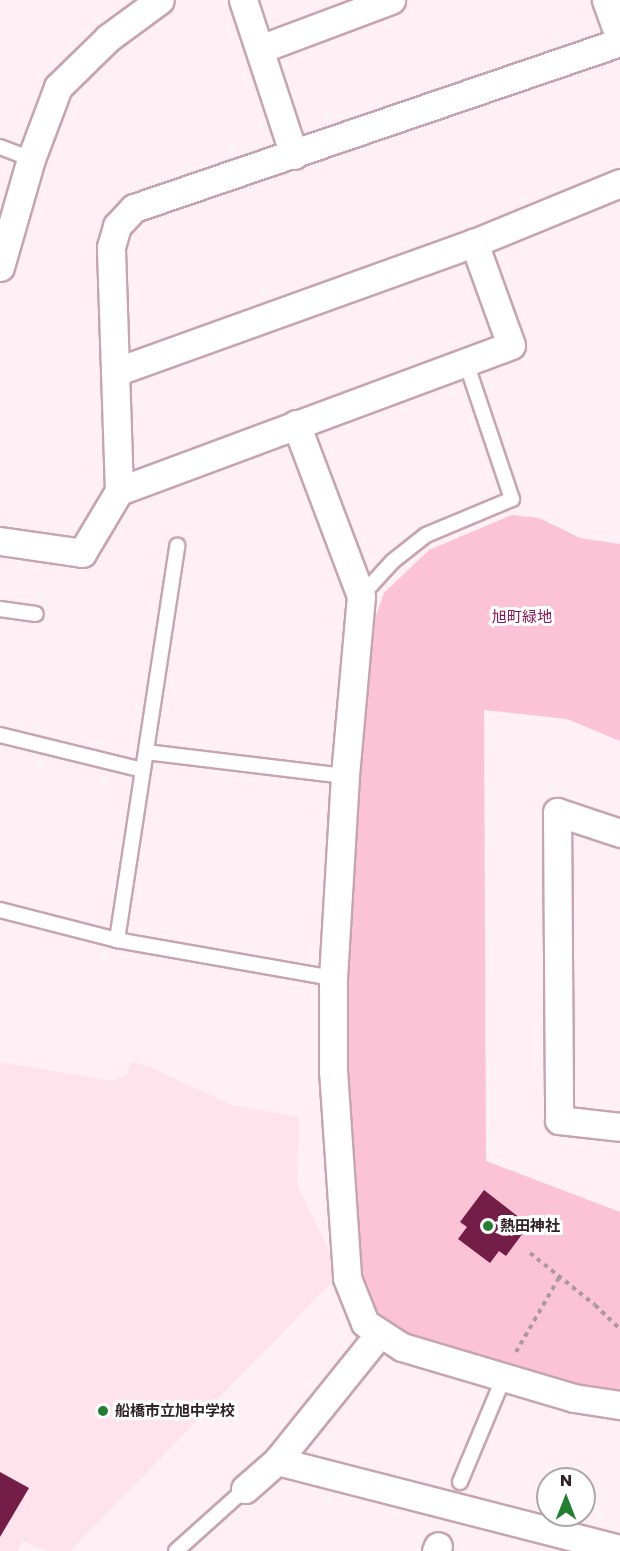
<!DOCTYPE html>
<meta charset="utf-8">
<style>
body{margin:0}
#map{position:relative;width:620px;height:1551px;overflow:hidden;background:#fff0f5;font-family:Poppins,"Noto Sans JP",sans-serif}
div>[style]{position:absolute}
.built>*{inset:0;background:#fee3ec}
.green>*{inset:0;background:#fcc3d7}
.building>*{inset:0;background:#741d47}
.path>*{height:4px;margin-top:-2px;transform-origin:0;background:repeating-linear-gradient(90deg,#a99a9f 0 4.5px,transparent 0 9px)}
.roads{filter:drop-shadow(2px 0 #c6a4b0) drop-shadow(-2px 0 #c6a4b0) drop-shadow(0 2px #c6a4b0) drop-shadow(0 -2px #c6a4b0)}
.service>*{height:14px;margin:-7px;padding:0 7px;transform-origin:7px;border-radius:7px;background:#fff}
.minor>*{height:27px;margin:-13.5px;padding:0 13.5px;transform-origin:13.5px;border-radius:13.5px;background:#fff}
.dots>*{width:16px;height:16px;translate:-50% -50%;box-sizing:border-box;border:3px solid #fff;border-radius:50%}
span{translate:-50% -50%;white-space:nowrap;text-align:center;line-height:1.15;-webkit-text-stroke:6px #fff;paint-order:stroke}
.park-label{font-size:15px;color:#8a1652}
.poi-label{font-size:15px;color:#302327;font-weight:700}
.left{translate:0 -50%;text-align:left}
.north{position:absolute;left:536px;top:1467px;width:60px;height:60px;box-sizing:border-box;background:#fff;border:2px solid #aca7a9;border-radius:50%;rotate:0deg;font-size:16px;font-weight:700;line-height:24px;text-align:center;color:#302327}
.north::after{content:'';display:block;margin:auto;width:21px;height:27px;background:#227f30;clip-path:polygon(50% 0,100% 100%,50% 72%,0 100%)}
</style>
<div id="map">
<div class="built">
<i style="clip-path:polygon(131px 1061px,154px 1069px,232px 1105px,299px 1117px,297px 1184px,333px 1258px,333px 1281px,70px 1551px,46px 1551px,23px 1541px,17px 1551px,0 1551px,0 1062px,114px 1081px,127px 1074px)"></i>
</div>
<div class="green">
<i style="clip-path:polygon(512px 515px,539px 518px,580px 538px,620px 544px,620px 741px,567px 719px,484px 710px,486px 1161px,620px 1212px,620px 1397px,407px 1336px,373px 1315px,359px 1282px,345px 1069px,356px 777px,368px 639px,384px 593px,429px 550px)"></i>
</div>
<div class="building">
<i style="clip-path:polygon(484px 1190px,520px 1218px,514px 1225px,523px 1233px,506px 1256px,499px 1251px,490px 1263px,458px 1239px,467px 1227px,460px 1222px)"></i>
<i style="clip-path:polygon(0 1472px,29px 1488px,0 1537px)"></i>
</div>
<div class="path">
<i style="left:530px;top:1253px;width:83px;rotate:38.7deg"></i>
<i style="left:595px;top:1305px;width:35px;rotate:44deg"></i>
<i style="left:516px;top:1352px;width:88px;rotate:-59.9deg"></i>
</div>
<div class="roads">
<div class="service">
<i style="left:0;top:147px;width:33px;rotate:21deg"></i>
<i style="left:361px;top:596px;width:47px;rotate:-47.6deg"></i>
<i style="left:393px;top:561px;width:42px;rotate:-38.2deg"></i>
<i style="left:426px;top:535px;width:93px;rotate:-22.7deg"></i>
<i style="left:512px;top:499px;width:145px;rotate:-108.6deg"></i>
<i style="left:0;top:609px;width:36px;rotate:8deg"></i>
<i style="left:0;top:735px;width:147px;rotate:13.8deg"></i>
<i style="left:146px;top:752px;width:200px;rotate:6.9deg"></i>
<i style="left:0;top:910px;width:121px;rotate:14.4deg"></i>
<i style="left:117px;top:940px;width:219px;rotate:10deg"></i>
<i style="left:117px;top:940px;width:399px;rotate:-81.3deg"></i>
<i style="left:460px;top:1482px;width:114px;rotate:-67.3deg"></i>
<i style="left:176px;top:1551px;width:93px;rotate:-41.9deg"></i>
</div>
<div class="minor">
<i style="left:243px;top:0;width:163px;rotate:71.8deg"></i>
<i style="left:606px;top:0;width:41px;rotate:70.3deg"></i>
<i style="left:260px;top:49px;width:140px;rotate:-20.5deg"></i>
<i style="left:0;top:267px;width:112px;rotate:-74deg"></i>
<i style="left:31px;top:159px;width:77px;rotate:-69.4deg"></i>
<i style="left:58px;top:87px;width:70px;rotate:-44.4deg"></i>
<i style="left:108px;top:38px;width:64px;rotate:-36.2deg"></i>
<i style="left:115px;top:372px;width:381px;rotate:-19.8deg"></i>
<i style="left:474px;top:243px;width:158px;rotate:-22.3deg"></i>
<i style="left:296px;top:424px;width:184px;rotate:69.3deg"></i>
<i style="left:361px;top:596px;width:181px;rotate:95.1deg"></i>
<i style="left:345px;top:776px;width:202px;rotate:93.4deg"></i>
<i style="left:333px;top:978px;width:92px;rotate:90deg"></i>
<i style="left:333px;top:1070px;width:208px;rotate:86.1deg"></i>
<i style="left:347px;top:1278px;width:48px;rotate:68.2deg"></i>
<i style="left:365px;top:1323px;width:44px;rotate:33deg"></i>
<i style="left:402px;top:1347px;width:179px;rotate:16.5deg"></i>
<i style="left:574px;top:1398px;width:47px;rotate:8.7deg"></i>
<i style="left:119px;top:491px;width:418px;rotate:-20.4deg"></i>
<i style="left:511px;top:345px;width:109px;rotate:-109.9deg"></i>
<i style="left:0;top:541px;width:83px;rotate:8.3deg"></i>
<i style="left:82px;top:553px;width:72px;rotate:-59.2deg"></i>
<i style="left:119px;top:491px;width:244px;rotate:-91.9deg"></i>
<i style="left:111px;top:247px;width:22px;rotate:-74deg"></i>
<i style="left:117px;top:226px;width:25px;rotate:-47deg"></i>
<i style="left:134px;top:208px;width:514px;rotate:-18.86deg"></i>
<i style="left:620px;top:833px;width:66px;rotate:-161.6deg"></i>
<i style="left:557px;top:812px;width:308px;rotate:89.6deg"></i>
<i style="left:559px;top:1120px;width:61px;rotate:6.5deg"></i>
<i style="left:277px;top:1461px;width:354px;rotate:14.4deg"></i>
<i style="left:245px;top:1489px;width:43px;rotate:-41.2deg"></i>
<i style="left:277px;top:1461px;width:163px;rotate:-51.2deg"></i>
<i style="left:436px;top:1551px;width:5px;rotate:-68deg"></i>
</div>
</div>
<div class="dots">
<i style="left:488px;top:1226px;background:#227f30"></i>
<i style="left:103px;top:1411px;background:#227f30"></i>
</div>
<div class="park-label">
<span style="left:522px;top:617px">旭町緑地</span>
</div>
<div class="poi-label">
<span class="left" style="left:500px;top:1226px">熱田神社</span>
<span class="left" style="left:115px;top:1411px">船橋市立旭中学校</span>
</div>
<div class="north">N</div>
</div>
